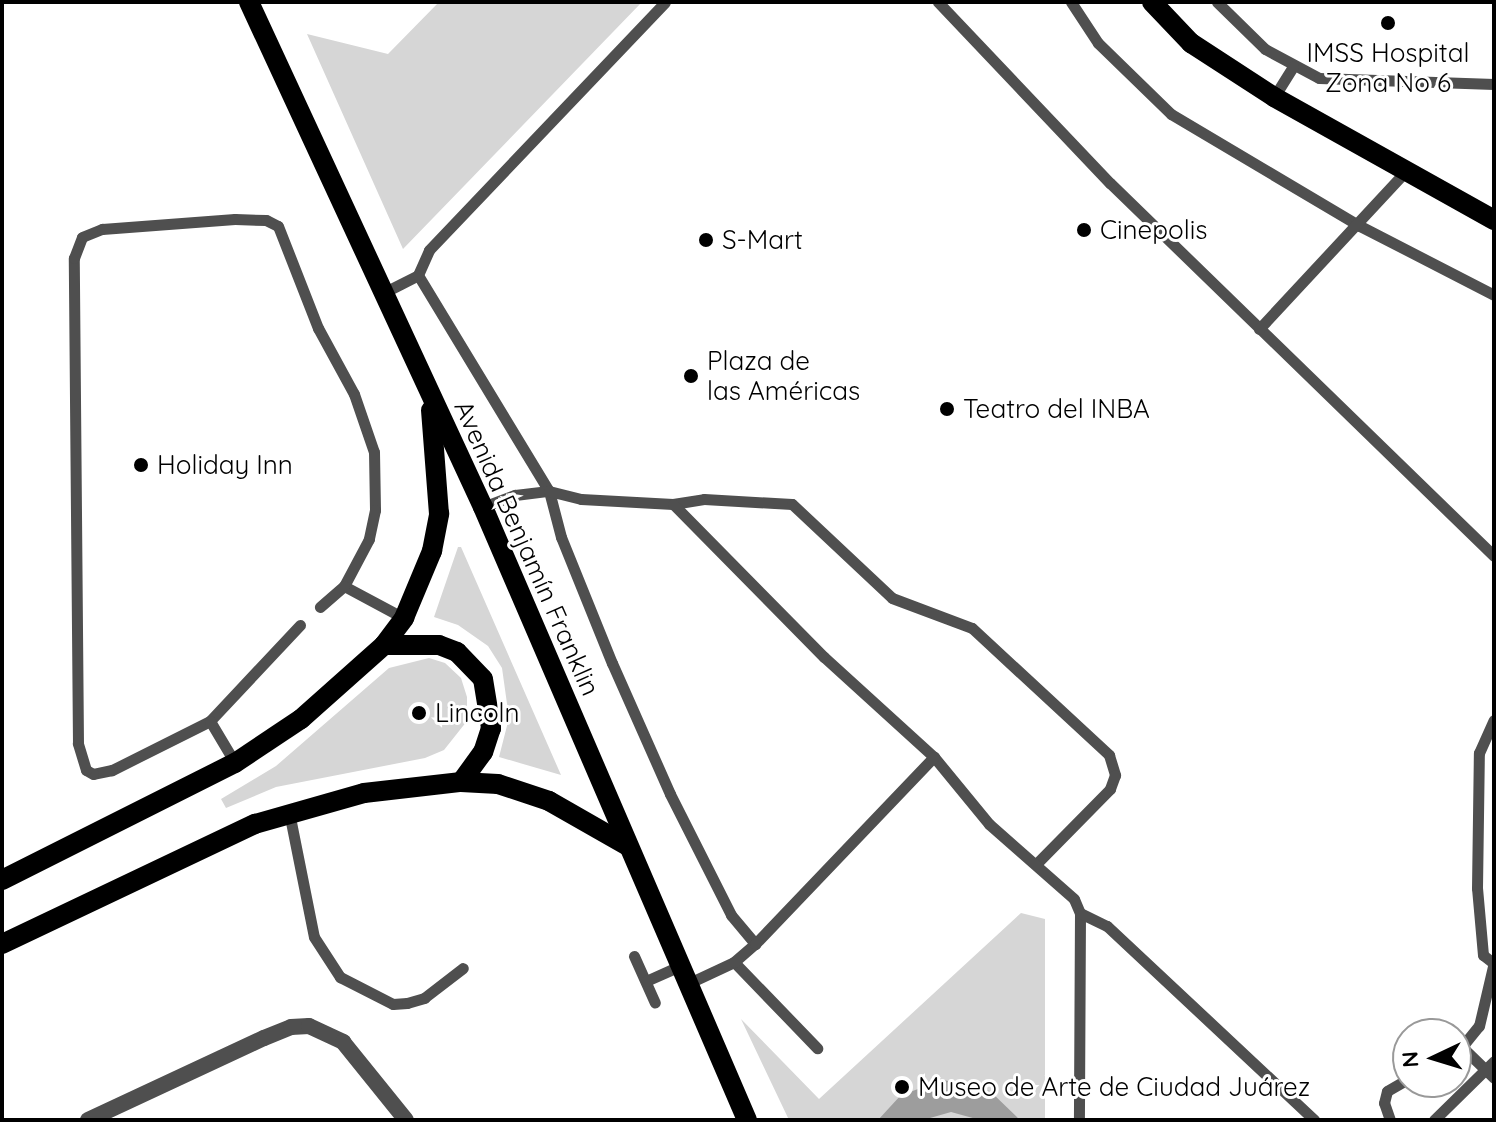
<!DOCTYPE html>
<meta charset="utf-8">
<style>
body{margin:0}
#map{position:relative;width:1496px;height:1122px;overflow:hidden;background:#fff;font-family:Quicksand,sans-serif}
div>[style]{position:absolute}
.green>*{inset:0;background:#d6d6d6}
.water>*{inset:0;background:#9d9d9d}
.service>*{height:11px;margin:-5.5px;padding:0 5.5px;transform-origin:5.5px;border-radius:5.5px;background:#4f4f4f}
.minor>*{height:16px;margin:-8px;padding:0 8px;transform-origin:8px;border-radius:8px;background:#4f4f4f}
.primary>*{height:20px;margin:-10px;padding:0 10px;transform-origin:10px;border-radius:10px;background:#000}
.dots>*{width:22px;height:22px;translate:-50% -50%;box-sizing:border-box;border:4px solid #fff;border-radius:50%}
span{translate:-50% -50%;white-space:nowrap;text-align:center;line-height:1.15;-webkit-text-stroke:6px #fff;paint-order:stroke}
.poi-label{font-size:26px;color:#000}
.left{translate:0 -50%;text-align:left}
.street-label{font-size:26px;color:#000}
.frame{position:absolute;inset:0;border:4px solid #000;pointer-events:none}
.north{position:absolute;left:1392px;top:1018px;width:80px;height:80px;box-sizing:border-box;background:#fff;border:2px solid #999;border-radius:50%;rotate:266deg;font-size:22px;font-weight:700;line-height:32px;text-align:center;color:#000}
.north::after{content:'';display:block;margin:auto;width:28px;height:36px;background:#000;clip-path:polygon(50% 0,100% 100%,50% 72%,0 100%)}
</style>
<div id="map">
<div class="green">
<i style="clip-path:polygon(439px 2px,642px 2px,403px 249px,307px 34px,388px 54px)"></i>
<i style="clip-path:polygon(458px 547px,461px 547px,561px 775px,499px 757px,509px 718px,502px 668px,488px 646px,458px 625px,434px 617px)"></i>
<i style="clip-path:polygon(429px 658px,445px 663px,461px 678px,467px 697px,467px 721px,444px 750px,425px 758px,276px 787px,226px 808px,221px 799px,276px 766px,389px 668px)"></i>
<i style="clip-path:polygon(1021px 913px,1045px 919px,1045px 1120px,789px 1120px,741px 1019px,819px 1099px)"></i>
</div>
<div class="water">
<i style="clip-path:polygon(944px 1080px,990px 1091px,1020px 1120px,980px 1120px,951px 1112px,923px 1120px,878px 1120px,901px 1095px)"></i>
</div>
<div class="service">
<i style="left:938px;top:2px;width:250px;rotate:46.5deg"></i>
<i style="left:1110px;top:183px;width:535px;rotate:44.17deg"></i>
<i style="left:1071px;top:2px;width:49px;rotate:56.6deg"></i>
<i style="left:1098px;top:43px;width:102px;rotate:44.2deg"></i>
<i style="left:1171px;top:114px;width:220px;rotate:30.7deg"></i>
<i style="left:1360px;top:226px;width:151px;rotate:27.2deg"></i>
<i style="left:1217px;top:2px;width:67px;rotate:44.4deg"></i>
<i style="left:1265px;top:49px;width:61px;rotate:28.2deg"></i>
<i style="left:1319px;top:78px;width:175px;rotate:2deg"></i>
<i style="left:1274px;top:97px;width:36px;rotate:-58deg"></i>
<i style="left:418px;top:275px;width:253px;rotate:58.8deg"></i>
<i style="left:549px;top:491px;width:48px;rotate:75.4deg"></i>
<i style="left:561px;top:537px;width:136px;rotate:68deg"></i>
<i style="left:612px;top:663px;width:143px;rotate:66.1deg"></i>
<i style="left:670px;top:794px;width:136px;rotate:63.2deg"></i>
<i style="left:731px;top:915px;width:38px;rotate:50deg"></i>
<i style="left:383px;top:293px;width:39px;rotate:-27deg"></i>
<i style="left:418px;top:275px;width:27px;rotate:-66deg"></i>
<i style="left:429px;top:250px;width:342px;rotate:-46.4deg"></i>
<i style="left:1259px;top:329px;width:214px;rotate:-47.1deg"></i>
<i style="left:673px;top:504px;width:31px;rotate:-9deg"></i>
<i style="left:704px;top:499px;width:88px;rotate:3.3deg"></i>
<i style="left:792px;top:504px;width:137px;rotate:43.2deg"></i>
<i style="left:892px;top:598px;width:85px;rotate:20.6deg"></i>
<i style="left:972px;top:628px;width:187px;rotate:42.8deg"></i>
<i style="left:1109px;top:755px;width:21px;rotate:73deg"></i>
<i style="left:1115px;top:775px;width:15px;rotate:110deg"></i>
<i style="left:1110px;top:789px;width:104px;rotate:134.6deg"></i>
<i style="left:483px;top:507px;width:34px;rotate:-21deg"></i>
<i style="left:515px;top:495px;width:34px;rotate:-7deg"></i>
<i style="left:549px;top:491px;width:33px;rotate:14deg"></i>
<i style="left:581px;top:499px;width:92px;rotate:3.1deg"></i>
<i style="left:673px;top:504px;width:215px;rotate:45.4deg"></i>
<i style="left:824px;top:657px;width:149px;rotate:42.3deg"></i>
<i style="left:934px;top:757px;width:87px;rotate:50.6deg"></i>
<i style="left:989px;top:824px;width:113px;rotate:41.4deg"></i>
<i style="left:1074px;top:899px;width:15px;rotate:67deg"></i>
<i style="left:1080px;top:913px;width:207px;rotate:90.3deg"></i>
<i style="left:344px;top:586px;width:68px;rotate:28.1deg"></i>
<i style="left:300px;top:625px;width:132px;rotate:133.2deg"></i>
<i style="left:210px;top:721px;width:110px;rotate:153.4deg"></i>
<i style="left:112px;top:770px;width:19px;rotate:168deg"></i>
<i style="left:93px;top:774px;width:8px;rotate:-150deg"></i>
<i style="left:86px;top:770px;width:28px;rotate:-107deg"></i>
<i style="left:78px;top:743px;width:485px;rotate:-90.5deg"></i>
<i style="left:74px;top:258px;width:22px;rotate:-69deg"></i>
<i style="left:82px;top:237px;width:22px;rotate:-22deg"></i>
<i style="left:102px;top:229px;width:133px;rotate:-4.3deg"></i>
<i style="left:235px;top:219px;width:31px;rotate:2deg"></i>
<i style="left:266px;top:220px;width:13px;rotate:27deg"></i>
<i style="left:278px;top:226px;width:110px;rotate:68.6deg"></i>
<i style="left:318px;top:328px;width:75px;rotate:61.4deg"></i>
<i style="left:354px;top:394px;width:61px;rotate:71deg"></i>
<i style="left:374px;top:452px;width:58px;rotate:89deg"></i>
<i style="left:375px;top:510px;width:30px;rotate:102deg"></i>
<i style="left:369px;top:539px;width:53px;rotate:118deg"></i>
<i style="left:344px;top:586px;width:32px;rotate:139deg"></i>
<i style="left:210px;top:721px;width:49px;rotate:59.2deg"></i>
<i style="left:289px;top:812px;width:127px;rotate:78.7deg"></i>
<i style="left:314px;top:937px;width:48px;rotate:57deg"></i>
<i style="left:340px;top:977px;width:59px;rotate:27deg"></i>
<i style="left:393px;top:1004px;width:14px;rotate:-4deg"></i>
<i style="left:407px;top:1003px;width:18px;rotate:-16deg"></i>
<i style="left:424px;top:998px;width:49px;rotate:-37.6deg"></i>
<i style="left:1080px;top:913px;width:30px;rotate:26deg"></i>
<i style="left:1107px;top:926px;width:284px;rotate:43.1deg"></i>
<i style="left:634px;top:956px;width:51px;rotate:65.9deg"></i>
<i style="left:734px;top:962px;width:120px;rotate:46deg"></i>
<i style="left:1492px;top:962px;width:11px;rotate:-142deg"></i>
<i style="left:1483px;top:955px;width:67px;rotate:-95.1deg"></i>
<i style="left:1477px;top:888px;width:135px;rotate:-89.2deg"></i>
<i style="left:1479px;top:753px;width:36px;rotate:-66deg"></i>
<i style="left:646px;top:981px;width:36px;rotate:-24deg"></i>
<i style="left:687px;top:984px;width:52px;rotate:-25.1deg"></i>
<i style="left:734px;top:962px;width:28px;rotate:-41deg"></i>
<i style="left:755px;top:944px;width:259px;rotate:-46.3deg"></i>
<i style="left:1463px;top:1048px;width:43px;rotate:44.1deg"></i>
<i style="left:1456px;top:1054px;width:36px;rotate:-51deg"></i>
<i style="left:1479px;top:1026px;width:66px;rotate:-76.8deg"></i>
<i style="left:1390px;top:1120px;width:18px;rotate:-109deg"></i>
<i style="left:1384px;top:1103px;width:12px;rotate:-76deg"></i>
<i style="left:1387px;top:1091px;width:24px;rotate:-30deg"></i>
<i style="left:1434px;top:1120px;width:84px;rotate:-44.5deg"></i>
</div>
<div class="minor">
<i style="left:88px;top:1120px;width:194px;rotate:-25deg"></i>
<i style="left:264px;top:1038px;width:29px;rotate:-22deg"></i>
<i style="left:291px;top:1027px;width:18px;rotate:-3deg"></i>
<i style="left:309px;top:1026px;width:38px;rotate:25deg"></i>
<i style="left:343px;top:1042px;width:100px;rotate:51.1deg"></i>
</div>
<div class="primary">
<i style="left:249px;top:2px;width:557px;rotate:65.14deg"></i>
<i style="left:483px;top:507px;width:667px;rotate:66.7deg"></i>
<i style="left:1152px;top:2px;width:57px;rotate:46.4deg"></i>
<i style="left:1191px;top:43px;width:99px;rotate:33deg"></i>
<i style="left:1274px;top:97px;width:252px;rotate:29.2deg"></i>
<i style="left:384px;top:645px;width:55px"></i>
<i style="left:439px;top:645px;width:19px;rotate:21deg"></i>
<i style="left:457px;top:652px;width:37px;rotate:46deg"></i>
<i style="left:483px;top:679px;width:50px;rotate:80.7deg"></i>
<i style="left:491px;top:728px;width:25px;rotate:108deg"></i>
<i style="left:483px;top:752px;width:37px;rotate:126deg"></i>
<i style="left:2px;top:880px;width:261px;rotate:-26.7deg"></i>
<i style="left:235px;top:763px;width:79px;rotate:-33.7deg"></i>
<i style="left:301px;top:719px;width:111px;rotate:-41.7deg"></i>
<i style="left:384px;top:645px;width:34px;rotate:-53deg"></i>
<i style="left:404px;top:618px;width:73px;rotate:-67.3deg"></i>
<i style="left:432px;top:551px;width:38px;rotate:-79deg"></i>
<i style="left:439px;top:514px;width:104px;rotate:-94.4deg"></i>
<i style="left:2px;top:944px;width:280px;rotate:-25.4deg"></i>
<i style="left:255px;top:824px;width:113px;rotate:-15.9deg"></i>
<i style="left:364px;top:793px;width:98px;rotate:-6.5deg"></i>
<i style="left:461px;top:782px;width:37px;rotate:3deg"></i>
<i style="left:498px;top:784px;width:54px;rotate:18.4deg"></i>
<i style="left:549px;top:801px;width:91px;rotate:29.7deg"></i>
</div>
<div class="dots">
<i style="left:1388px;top:23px;background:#000"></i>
<i style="left:1084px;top:230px;background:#000"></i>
<i style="left:706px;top:240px;background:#000"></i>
<i style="left:691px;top:376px;background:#000"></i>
<i style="left:947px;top:409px;background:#000"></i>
<i style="left:141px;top:465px;background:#000"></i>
<i style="left:419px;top:713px;background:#000"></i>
<i style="left:902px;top:1087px;background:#000"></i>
</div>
<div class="poi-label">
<span style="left:1388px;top:68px">IMSS Hospital<br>Zona No 6</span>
<span class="left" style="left:1100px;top:230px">Cinepolis</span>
<span class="left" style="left:722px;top:240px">S-Mart</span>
<span class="left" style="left:707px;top:376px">Plaza de<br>las Américas</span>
<span class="left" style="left:963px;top:409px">Teatro del INBA</span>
<span class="left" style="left:157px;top:465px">Holiday Inn</span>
<span class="left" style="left:435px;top:713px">Lincoln</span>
<span class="left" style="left:918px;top:1087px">Museo de Arte de Ciudad Juárez</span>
</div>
<div class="street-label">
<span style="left:527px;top:548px;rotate:66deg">Avenida Benjamín Franklin</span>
</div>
<div class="frame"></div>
<div class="north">N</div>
</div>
